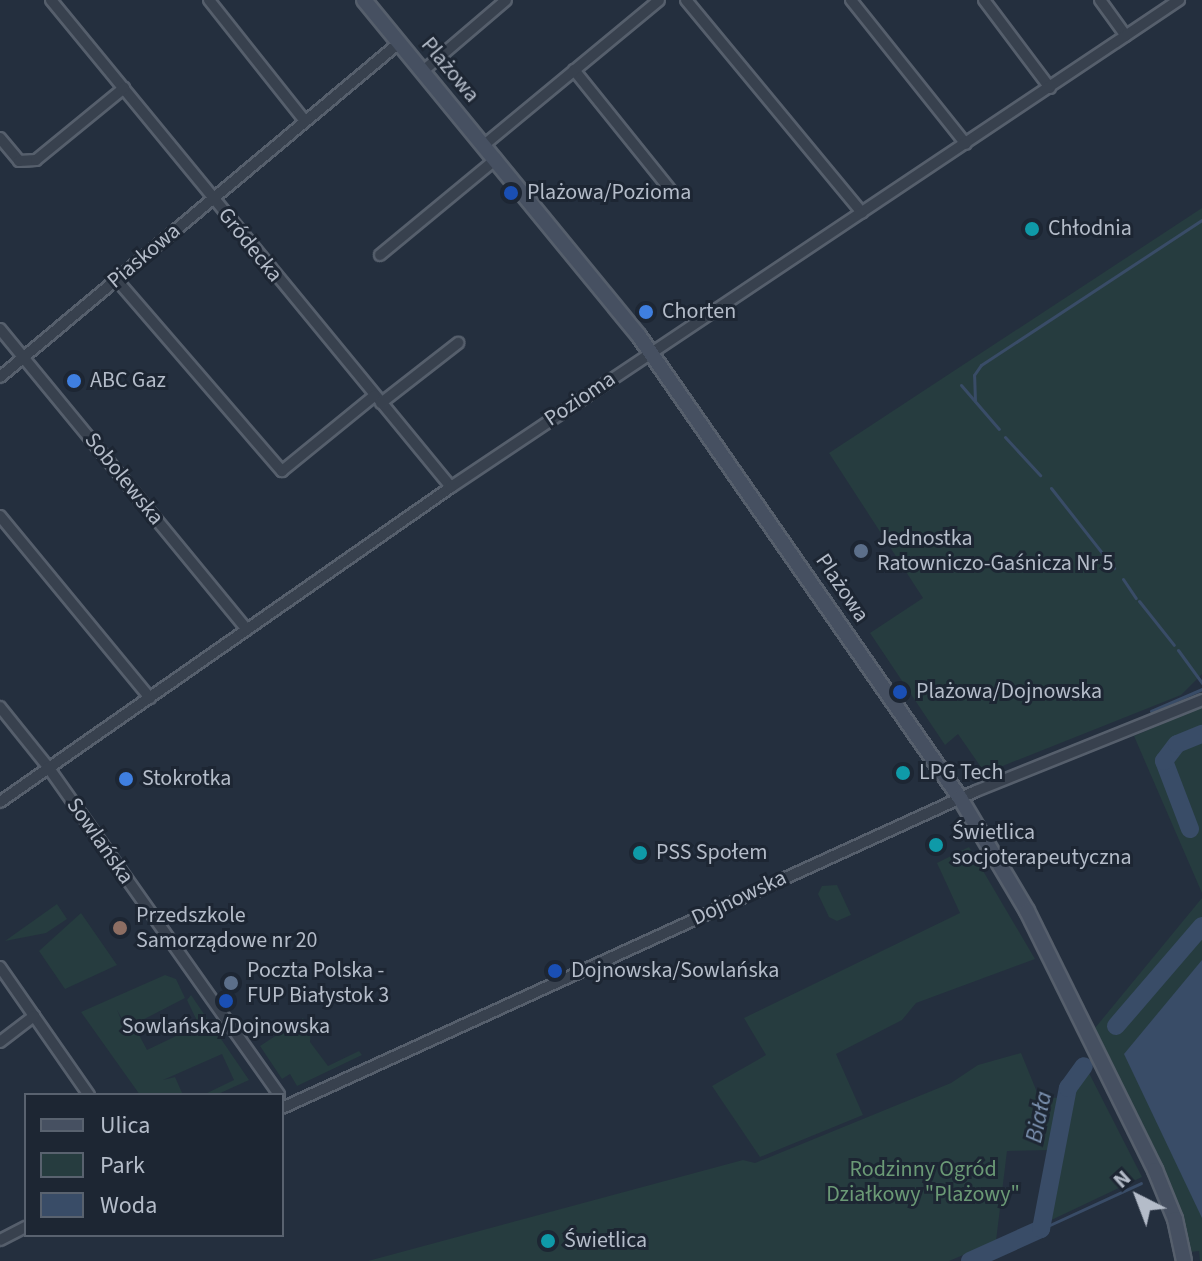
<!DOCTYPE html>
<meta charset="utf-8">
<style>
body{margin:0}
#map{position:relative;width:1202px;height:1261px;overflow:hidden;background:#242f3e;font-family:"Source Sans 3",sans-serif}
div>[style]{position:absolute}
.green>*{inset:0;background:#263c3f}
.water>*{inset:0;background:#394c67}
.stream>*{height:3px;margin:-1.5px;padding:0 1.5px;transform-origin:1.5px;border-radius:1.5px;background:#394c67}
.river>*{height:18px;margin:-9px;padding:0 9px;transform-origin:9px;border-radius:9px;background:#394c67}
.roads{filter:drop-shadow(2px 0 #565f6c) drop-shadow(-2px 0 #565f6c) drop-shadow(0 2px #565f6c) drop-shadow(0 -2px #565f6c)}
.street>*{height:10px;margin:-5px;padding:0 5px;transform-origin:5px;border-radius:5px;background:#38414e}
.secondary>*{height:14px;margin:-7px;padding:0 7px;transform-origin:7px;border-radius:7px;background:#465061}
.dots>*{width:22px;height:22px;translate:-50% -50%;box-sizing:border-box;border:4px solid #1d2633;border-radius:50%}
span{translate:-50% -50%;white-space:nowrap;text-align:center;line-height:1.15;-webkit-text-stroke:6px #1d2633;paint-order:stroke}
.street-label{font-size:22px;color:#b4bcc9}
.poi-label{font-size:22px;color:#b4bcc9}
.left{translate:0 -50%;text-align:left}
.park-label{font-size:22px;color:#6b9a76}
.water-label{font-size:24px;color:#7c92b1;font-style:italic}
.legend{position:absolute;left:24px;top:1093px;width:260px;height:144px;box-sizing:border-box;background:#1d2633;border:2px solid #59626f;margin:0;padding:10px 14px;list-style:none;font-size:24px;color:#b4bcc9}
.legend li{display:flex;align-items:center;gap:16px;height:40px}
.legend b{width:40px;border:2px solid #59626f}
.north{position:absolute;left:1098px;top:1157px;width:80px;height:80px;-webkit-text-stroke:6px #1d2633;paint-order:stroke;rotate:318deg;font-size:22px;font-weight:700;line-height:32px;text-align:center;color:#b4bcc9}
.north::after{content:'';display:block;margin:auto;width:28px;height:36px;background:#b4bcc9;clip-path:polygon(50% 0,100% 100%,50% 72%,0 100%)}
</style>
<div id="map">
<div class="green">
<i style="clip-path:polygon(1202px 208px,1202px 674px,1181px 695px,985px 773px,958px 734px,945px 745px,870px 633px,923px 598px,829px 453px)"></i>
<i style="clip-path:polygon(1202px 707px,1202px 893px,1134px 736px)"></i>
<i style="clip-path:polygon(969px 847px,1035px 959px,916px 1003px,902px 1020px,836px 1054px,863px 1115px,760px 1157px,712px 1086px,766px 1055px,744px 1018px,960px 913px,937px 863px)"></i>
<i style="clip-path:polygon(837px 885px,851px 915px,837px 921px,829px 917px,818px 894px,822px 886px)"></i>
<i style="clip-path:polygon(1202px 898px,1202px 1261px,1200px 1261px,1199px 1251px,1190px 1252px,1169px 1180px,1095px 1028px)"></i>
<i style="clip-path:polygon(57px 904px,67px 919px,46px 933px,5px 941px)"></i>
<i style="clip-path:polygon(81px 913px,117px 965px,65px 989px,39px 951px)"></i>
<i style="clip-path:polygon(165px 975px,176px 979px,185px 998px,127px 1028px,117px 1010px,125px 1029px,137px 1031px,147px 1050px,199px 1025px,187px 1000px,191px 995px,249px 1080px,216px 1095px,203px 1095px,234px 1080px,222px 1054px,163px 1080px,175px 1077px,183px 1095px,140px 1095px,81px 1012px)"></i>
<i style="clip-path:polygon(303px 1018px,311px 1030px,310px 1042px,328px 1066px,359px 1051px,362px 1055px,297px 1086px,290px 1074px,282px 1079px,260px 1046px)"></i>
<i style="clip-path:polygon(1021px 1053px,1039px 1097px,1063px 1098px,1052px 1150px,1007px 1151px,996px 1241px,949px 1261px,368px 1261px,743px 1160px,755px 1163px,951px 1083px,978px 1065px)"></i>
<i style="clip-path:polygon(1088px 1071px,1142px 1177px,1043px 1224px,1072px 1089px)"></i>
</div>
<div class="water">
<i style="clip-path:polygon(1202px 960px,1202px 1218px,1124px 1054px)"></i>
</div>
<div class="stream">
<i style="left:961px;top:385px;width:58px;rotate:49.2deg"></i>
<i style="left:975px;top:401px;width:26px;rotate:-92deg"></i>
<i style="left:974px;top:375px;width:12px;rotate:-55deg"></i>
<i style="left:981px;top:365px;width:264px;rotate:-33.3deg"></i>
<i style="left:1005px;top:437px;width:52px;rotate:47.4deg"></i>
<i style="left:1051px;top:488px;width:102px;rotate:51.8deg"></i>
<i style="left:1123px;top:579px;width:23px;rotate:56deg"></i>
<i style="left:1139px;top:601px;width:56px;rotate:51.5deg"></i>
<i style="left:1178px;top:650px;width:41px;rotate:54deg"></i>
<i style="left:1151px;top:711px;width:56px;rotate:-23.3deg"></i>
<i style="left:1041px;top:1229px;width:110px;rotate:-24.7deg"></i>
</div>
<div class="river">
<i style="left:1190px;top:829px;width:73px;rotate:-110.9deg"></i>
<i style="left:1164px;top:761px;width:21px;rotate:-53deg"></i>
<i style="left:1177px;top:744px;width:27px;rotate:-22deg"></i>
<i style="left:1116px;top:1026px;width:132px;rotate:-49.3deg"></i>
<i style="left:970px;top:1261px;width:78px;rotate:-24.3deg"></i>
<i style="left:1041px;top:1229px;width:144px;rotate:-79.2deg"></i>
<i style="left:1068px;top:1088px;width:27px;rotate:-54deg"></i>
</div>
<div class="roads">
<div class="street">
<i style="left:51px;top:0;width:630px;rotate:50.6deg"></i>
<i style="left:209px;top:0;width:154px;rotate:51.6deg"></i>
<i style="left:686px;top:0;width:276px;rotate:50.4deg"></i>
<i style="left:851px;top:0;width:184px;rotate:51.4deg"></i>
<i style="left:984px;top:0;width:110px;rotate:53.1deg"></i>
<i style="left:1100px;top:0;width:44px;rotate:54.2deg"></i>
<i style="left:574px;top:70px;width:158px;rotate:51.2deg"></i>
<i style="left:423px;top:71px;width:109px;rotate:-40.5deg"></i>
<i style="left:0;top:138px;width:30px;rotate:50deg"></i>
<i style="left:19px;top:161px;width:17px;rotate:-3deg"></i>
<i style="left:36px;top:160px;width:114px;rotate:-39.3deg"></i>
<i style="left:484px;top:145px;width:227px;rotate:-39.6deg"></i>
<i style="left:380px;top:255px;width:151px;rotate:-39.6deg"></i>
<i style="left:116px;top:279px;width:254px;rotate:49.2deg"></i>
<i style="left:282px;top:471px;width:119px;rotate:-39.2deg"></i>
<i style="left:0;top:329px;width:389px;rotate:50.6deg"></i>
<i style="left:0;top:377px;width:520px;rotate:-39.93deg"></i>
<i style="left:381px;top:403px;width:98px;rotate:-37.9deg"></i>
<i style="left:0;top:516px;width:236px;rotate:50.5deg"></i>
<i style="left:0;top:707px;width:77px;rotate:51.3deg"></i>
<i style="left:48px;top:767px;width:401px;rotate:54.8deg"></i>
<i style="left:0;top:802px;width:550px;rotate:-34.93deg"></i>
<i style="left:451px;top:487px;width:876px;rotate:-33.78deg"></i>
<i style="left:0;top:967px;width:156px;rotate:55.2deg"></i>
<i style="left:0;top:1042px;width:43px;rotate:-37.4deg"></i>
<i style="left:282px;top:1108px;width:763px;rotate:-24.55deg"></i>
<i style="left:976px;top:791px;width:244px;rotate:-21.9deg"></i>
<i style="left:0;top:1240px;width:29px;rotate:-27deg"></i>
</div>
<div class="secondary">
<i style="left:364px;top:0;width:434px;rotate:50.7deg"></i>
<i style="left:639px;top:336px;width:563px;rotate:55.21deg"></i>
<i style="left:960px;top:798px;width:131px;rotate:59.3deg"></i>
<i style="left:1027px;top:911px;width:289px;rotate:63.7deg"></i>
<i style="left:1155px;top:1170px;width:53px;rotate:67.8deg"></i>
<i style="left:1175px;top:1219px;width:43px;rotate:77.9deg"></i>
</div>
</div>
<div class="dots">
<i style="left:511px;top:193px;background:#1a4fb4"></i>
<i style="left:1032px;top:229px;background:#0f9aa8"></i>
<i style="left:646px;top:312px;background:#3f7fe0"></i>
<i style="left:74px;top:381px;background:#3f7fe0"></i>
<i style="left:861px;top:551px;background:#5c6f8a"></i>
<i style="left:900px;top:692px;background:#1a4fb4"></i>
<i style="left:903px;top:773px;background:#0f9aa8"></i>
<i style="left:126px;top:779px;background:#3f7fe0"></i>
<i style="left:936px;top:845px;background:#0f9aa8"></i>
<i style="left:640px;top:853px;background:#0f9aa8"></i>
<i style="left:120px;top:928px;background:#8d6e63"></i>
<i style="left:555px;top:971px;background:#1a4fb4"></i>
<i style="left:231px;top:983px;background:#5c6f8a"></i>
<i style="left:226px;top:1001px;background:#1a4fb4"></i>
<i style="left:548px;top:1241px;background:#0f9aa8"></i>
</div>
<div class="street-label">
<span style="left:450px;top:70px;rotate:50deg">Plażowa</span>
<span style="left:250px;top:245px;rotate:51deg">Gródecka</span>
<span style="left:144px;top:256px;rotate:-40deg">Piaskowa</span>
<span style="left:580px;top:399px;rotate:-34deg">Pozioma</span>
<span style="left:124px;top:479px;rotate:51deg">Sobolewska</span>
<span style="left:842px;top:588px;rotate:56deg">Plażowa</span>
<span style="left:100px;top:841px;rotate:55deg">Sowlańska</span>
<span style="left:739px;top:898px;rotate:-25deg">Dojnowska</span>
</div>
<div class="poi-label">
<span class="left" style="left:527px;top:193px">Plażowa/Pozioma</span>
<span class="left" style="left:1048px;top:229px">Chłodnia</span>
<span class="left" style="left:662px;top:312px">Chorten</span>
<span class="left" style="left:90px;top:381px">ABC Gaz</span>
<span class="left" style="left:877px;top:551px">Jednostka<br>Ratowniczo-Gaśnicza Nr 5</span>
<span class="left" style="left:916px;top:692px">Plażowa/Dojnowska</span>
<span class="left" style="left:919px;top:773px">LPG Tech</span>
<span class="left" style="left:142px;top:779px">Stokrotka</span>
<span class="left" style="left:952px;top:845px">Świetlica<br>socjoterapeutyczna</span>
<span class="left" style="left:656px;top:853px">PSS Społem</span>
<span class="left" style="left:136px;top:928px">Przedszkole<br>Samorządowe nr 20</span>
<span class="left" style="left:247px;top:983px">Poczta Polska -<br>FUP Białystok 3</span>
<span class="left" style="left:571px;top:971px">Dojnowska/Sowlańska</span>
<span style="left:226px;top:1027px">Sowlańska/Dojnowska</span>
<span class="left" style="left:564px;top:1241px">Świetlica</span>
</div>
<div class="park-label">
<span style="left:923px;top:1182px">Rodzinny Ogród<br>Działkowy "Plażowy"</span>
</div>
<div class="water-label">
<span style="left:1039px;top:1117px;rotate:-78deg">Biała</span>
</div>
<ul class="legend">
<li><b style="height:10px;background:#465061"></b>Ulica</li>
<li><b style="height:22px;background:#263c3f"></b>Park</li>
<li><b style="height:22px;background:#394c67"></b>Woda</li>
</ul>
<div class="north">N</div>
</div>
